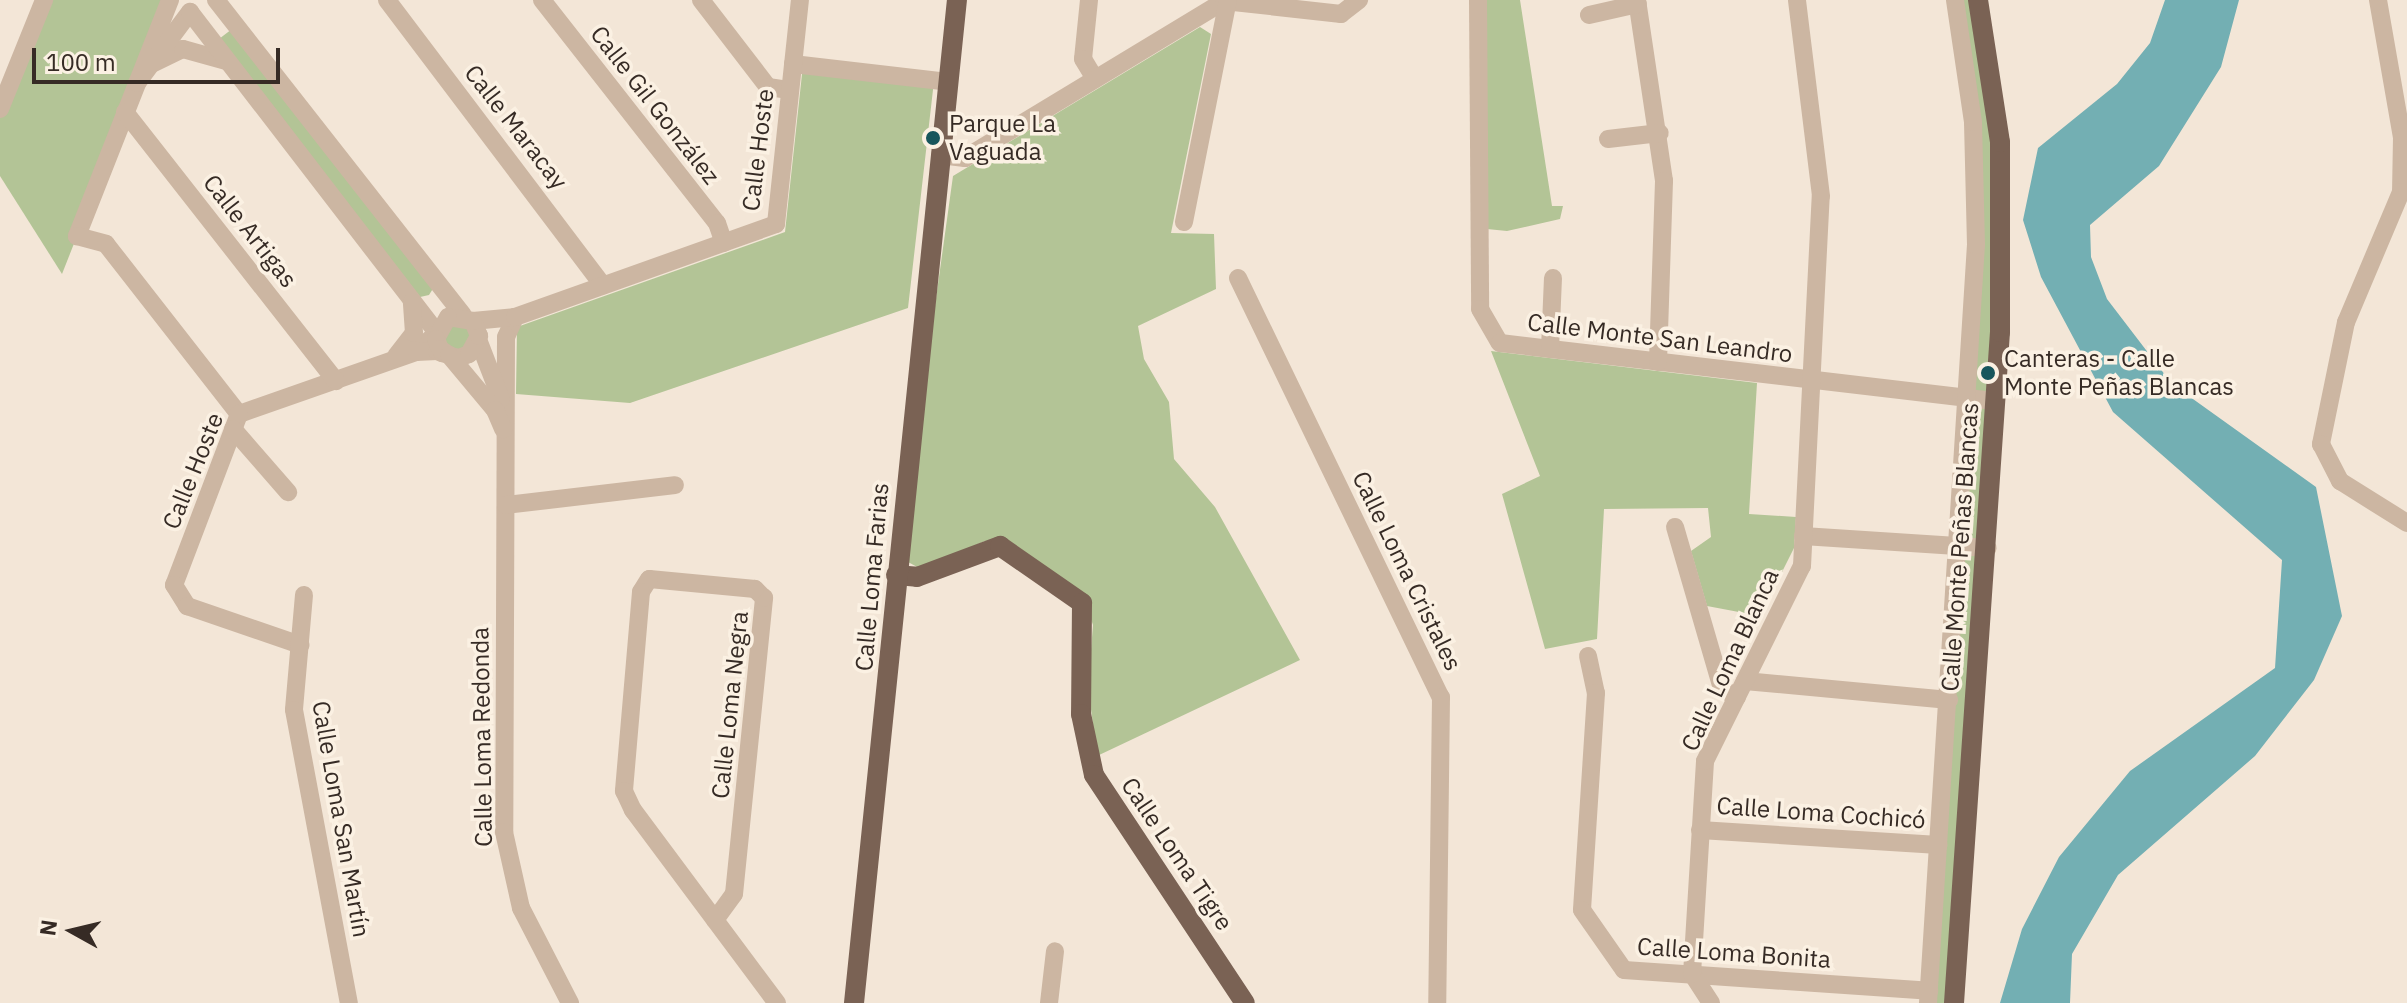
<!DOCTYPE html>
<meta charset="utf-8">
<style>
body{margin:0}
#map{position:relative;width:2407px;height:1003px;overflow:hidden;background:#f3e6d7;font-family:"IBM Plex Sans",sans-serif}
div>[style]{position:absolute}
.green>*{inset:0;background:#b3c496}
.water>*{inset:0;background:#73afb3}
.minor>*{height:18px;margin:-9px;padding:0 9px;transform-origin:9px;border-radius:9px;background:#ccb6a2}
.major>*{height:20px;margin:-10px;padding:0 10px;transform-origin:10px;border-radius:10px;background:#7a6254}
.dots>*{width:22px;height:22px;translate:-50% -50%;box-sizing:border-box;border:4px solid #fbf1e3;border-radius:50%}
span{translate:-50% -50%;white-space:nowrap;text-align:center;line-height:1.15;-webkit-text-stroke:7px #fbf1e3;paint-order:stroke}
.street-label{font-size:24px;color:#362b25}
.poi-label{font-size:24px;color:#362b25}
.left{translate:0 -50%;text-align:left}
.north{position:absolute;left:32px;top:891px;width:80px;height:80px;-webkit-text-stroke:6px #fbf1e3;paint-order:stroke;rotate:278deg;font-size:22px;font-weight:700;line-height:32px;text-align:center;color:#362b25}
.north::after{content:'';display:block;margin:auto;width:28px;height:36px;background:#362b25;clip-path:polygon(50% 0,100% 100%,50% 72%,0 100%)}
.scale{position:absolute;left:32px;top:48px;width:248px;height:36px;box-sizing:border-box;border:4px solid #362b25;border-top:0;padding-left:10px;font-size:24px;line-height:28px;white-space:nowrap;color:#362b25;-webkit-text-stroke:6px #fbf1e3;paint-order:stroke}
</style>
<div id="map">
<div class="green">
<i style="clip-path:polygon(44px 0,170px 0,62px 274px,0 176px,0 109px)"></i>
<i style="clip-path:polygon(1485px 0,1520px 0,1552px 206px,1563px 206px,1560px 219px,1507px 231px,1487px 229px)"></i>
<i style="clip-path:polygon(1955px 0,1978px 0,2002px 206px,1954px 1003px,1928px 1003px,1976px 245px)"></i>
<i style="clip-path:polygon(1200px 27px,1211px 34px,1171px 233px,1214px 234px,1216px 289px,1138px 326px,1144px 359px,1169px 402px,1174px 459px,1215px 507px,1300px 660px,1097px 756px,1088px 686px,1093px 625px,1082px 593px,1011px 542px,985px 541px,921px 569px,908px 562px,934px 313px,953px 176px)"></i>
<i style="clip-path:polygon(232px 29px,434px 287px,429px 295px,420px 297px,219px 39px)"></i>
<i style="clip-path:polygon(803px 65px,934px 81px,908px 308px,630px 403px,516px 394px,517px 327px,785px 232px)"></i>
<i style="clip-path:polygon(440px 324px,477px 325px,459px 358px,437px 333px)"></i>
<i style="clip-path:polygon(1491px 351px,1757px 383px,1749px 514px,1796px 517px,1794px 548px,1760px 616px,1707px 606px,1691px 551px,1711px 537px,1708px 508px,1604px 509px,1597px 639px,1545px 649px,1502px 494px,1540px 476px)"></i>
</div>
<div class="water">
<i style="clip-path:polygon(2165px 0,2239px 0,2221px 67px,2159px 166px,2090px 225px,2091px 257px,2107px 299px,2172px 384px,2316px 487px,2342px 616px,2314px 680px,2255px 756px,2118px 875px,2072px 954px,2070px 1003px,2000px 1003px,2022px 929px,2059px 857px,2130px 771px,2275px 668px,2282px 560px,2113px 412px,2041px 277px,2023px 220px,2038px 148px,2117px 84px,2150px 43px)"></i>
</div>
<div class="minor">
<i style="left:170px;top:0;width:254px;rotate:111.5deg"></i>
<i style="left:77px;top:236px;width:30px;rotate:15deg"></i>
<i style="left:106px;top:244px;width:216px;rotate:52deg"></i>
<i style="left:216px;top:0;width:400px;rotate:51.9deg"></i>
<i style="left:387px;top:0;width:358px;rotate:52.9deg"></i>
<i style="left:542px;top:0;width:283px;rotate:51.9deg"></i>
<i style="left:717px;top:223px;width:21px;rotate:71deg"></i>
<i style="left:701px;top:0;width:110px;rotate:52.4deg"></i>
<i style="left:768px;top:87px;width:22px;rotate:8deg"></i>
<i style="left:1089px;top:0;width:59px;rotate:95.8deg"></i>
<i style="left:1083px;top:59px;width:23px;rotate:59deg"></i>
<i style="left:1478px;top:0;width:309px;rotate:89.6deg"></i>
<i style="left:1480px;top:309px;width:39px;rotate:60deg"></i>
<i style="left:1500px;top:343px;width:499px;rotate:6.7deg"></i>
<i style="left:1637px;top:0;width:183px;rotate:81.5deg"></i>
<i style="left:1664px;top:181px;width:181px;rotate:91.9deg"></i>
<i style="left:2378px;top:0;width:139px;rotate:80.1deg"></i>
<i style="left:2402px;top:137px;width:55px;rotate:91deg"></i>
<i style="left:2401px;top:192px;width:141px;rotate:112.9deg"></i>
<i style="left:2346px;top:322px;width:125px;rotate:101.6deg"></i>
<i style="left:2321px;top:444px;width:42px;rotate:62.8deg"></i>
<i style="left:2340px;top:481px;width:79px;rotate:32.1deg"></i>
<i style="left:1589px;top:15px;width:50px;rotate:-12.7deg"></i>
<i style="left:154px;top:63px;width:32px;rotate:-26deg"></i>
<i style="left:183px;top:49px;width:45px;rotate:15.6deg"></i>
<i style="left:793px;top:64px;width:156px;rotate:6.6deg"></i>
<i style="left:137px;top:83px;width:89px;rotate:-53.3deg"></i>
<i style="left:190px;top:12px;width:405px;rotate:52.4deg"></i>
<i style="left:437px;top:333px;width:28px;rotate:138deg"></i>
<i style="left:416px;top:352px;width:188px;rotate:160.7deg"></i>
<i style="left:0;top:109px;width:118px;rotate:-68deg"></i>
<i style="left:125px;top:112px;width:342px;rotate:51.9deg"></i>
<i style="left:1608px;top:139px;width:52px;rotate:-6.6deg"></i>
<i style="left:940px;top:155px;width:25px;rotate:7deg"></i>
<i style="left:965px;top:158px;width:303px;rotate:-31.2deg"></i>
<i style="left:1224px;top:1px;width:118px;rotate:6.3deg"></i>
<i style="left:1341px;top:14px;width:23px;rotate:-38deg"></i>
<i style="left:1184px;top:222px;width:226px;rotate:-78.8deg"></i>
<i style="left:1238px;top:278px;width:466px;rotate:64.2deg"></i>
<i style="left:1441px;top:697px;width:306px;rotate:90.7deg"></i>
<i style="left:515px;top:317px;width:22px;rotate:114deg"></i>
<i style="left:506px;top:337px;width:495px;rotate:90.2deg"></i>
<i style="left:504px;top:832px;width:78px;rotate:77.4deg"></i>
<i style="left:521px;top:908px;width:107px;rotate:62.7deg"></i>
<i style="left:473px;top:321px;width:42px;rotate:-5.4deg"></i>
<i style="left:515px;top:317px;width:277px;rotate:-19.6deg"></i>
<i style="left:776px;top:224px;width:225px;rotate:-83.9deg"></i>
<i style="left:479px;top:342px;width:61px;rotate:68.9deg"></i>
<i style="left:1550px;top:349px;width:71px;rotate:-87.6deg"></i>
<i style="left:416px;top:352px;width:21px;rotate:-3deg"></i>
<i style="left:437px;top:351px;width:5px;rotate:22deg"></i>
<i style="left:442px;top:353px;width:7px;rotate:16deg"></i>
<i style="left:449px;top:355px;width:5px;rotate:22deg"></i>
<i style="left:454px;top:357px;width:5px;rotate:11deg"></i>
<i style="left:459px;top:358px;width:11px;rotate:-22deg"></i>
<i style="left:469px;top:354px;width:21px;rotate:-61deg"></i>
<i style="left:479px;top:336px;width:16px;rotate:-112deg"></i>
<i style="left:473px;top:321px;width:25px;rotate:-171deg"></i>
<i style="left:448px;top:317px;width:25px;rotate:119deg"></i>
<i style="left:436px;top:339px;width:11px;rotate:68deg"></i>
<i style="left:440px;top:349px;width:11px;rotate:34deg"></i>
<i style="left:449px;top:355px;width:72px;rotate:50.1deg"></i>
<i style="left:495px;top:410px;width:21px;rotate:67deg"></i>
<i style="left:396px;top:356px;width:29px;rotate:-52deg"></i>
<i style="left:414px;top:333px;width:31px;rotate:-94deg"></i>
<i style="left:239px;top:414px;width:183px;rotate:110.8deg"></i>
<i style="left:174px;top:585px;width:25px;rotate:58deg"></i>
<i style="left:187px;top:606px;width:120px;rotate:19deg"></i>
<i style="left:233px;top:429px;width:84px;rotate:48.9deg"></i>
<i style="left:506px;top:505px;width:170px;rotate:-6.7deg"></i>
<i style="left:1675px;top:527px;width:169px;rotate:73.8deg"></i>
<i style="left:1722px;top:689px;width:17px;rotate:28deg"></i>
<i style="left:1803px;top:536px;width:185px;rotate:3.7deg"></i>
<i style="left:304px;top:595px;width:115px;rotate:95deg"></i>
<i style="left:294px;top:710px;width:298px;rotate:79.4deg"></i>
<i style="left:1588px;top:656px;width:38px;rotate:78deg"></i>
<i style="left:1596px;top:693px;width:217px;rotate:93.7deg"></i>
<i style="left:1582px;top:910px;width:73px;rotate:55deg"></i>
<i style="left:1624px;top:970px;width:306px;rotate:3.9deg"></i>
<i style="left:1745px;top:681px;width:205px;rotate:5.3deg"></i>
<i style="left:1700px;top:830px;width:239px;rotate:3.6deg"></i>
<i style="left:715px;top:920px;width:32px;rotate:-54deg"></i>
<i style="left:734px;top:894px;width:298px;rotate:-84.2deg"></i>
<i style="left:764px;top:598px;width:13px;rotate:-135deg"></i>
<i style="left:755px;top:589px;width:106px;rotate:-174.6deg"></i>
<i style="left:649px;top:579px;width:15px;rotate:122deg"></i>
<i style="left:641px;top:592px;width:200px;rotate:94.9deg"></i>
<i style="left:624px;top:791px;width:21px;rotate:65deg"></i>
<i style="left:633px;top:810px;width:241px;rotate:53.3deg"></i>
<i style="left:1049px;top:1003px;width:52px;rotate:-83.4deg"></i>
<i style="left:1711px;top:1003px;width:35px;rotate:-123deg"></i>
<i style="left:1692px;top:974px;width:213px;rotate:-86.5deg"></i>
<i style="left:1705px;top:761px;width:218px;rotate:-63.6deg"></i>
<i style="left:1802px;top:566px;width:370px;rotate:-87.1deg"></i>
<i style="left:1821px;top:196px;width:197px;rotate:-97deg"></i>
<i style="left:1928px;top:1003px;width:760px;rotate:-86.38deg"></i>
<i style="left:1976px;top:245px;width:123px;rotate:-91.4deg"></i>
<i style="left:1973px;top:122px;width:123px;rotate:-98.4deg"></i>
</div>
<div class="major">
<i style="left:896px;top:575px;width:21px;rotate:5deg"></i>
<i style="left:917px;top:577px;width:89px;rotate:-20.5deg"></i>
<i style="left:1000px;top:546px;width:100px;rotate:34.8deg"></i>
<i style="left:1082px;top:603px;width:111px;rotate:90.5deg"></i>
<i style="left:1081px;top:714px;width:62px;rotate:78deg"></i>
<i style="left:1094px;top:775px;width:273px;rotate:56.5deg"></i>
<i style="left:854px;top:1003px;width:1008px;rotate:-84.14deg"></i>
<i style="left:1954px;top:1003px;width:673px;rotate:-86.08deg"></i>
<i style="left:2000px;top:332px;width:190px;rotate:-90deg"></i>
<i style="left:2000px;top:142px;width:144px;rotate:-98.8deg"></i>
</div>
<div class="dots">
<i style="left:933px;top:138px;background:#17565c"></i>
<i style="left:1988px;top:373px;background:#17565c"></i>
</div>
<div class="street-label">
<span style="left:655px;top:105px;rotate:52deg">Calle Gil González</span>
<span style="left:516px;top:127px;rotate:52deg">Calle Maracay</span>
<span style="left:758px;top:150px;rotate:-83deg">Calle Hoste</span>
<span style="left:250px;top:231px;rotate:52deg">Calle Artigas</span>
<span style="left:1660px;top:338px;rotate:7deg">Calle Monte San Leandro</span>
<span style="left:193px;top:471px;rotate:-68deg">Calle Hoste</span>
<span style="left:1960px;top:547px;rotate:-86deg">Calle Monte Peñas Blancas</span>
<span style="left:1407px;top:571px;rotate:64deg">Calle Loma Cristales</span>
<span style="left:872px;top:577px;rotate:-85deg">Calle Loma Farias</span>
<span style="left:1730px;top:660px;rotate:-65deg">Calle Loma Blanca</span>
<span style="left:730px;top:705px;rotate:-84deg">Calle Loma Negra</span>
<span style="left:482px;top:737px;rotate:-91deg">Calle Loma Redonda</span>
<span style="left:1821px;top:813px;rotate:4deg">Calle Loma Cochicó</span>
<span style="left:341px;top:819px;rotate:80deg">Calle Loma San Martín</span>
<span style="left:1177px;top:854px;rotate:56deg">Calle Loma Tigre</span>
<span style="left:1734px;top:953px;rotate:4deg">Calle Loma Bonita</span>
</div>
<div class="poi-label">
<span class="left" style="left:949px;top:138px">Parque La<br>Vaguada</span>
<span class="left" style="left:2004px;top:373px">Canteras - Calle<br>Monte Peñas Blancas</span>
</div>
<div class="north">N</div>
<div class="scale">100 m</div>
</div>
